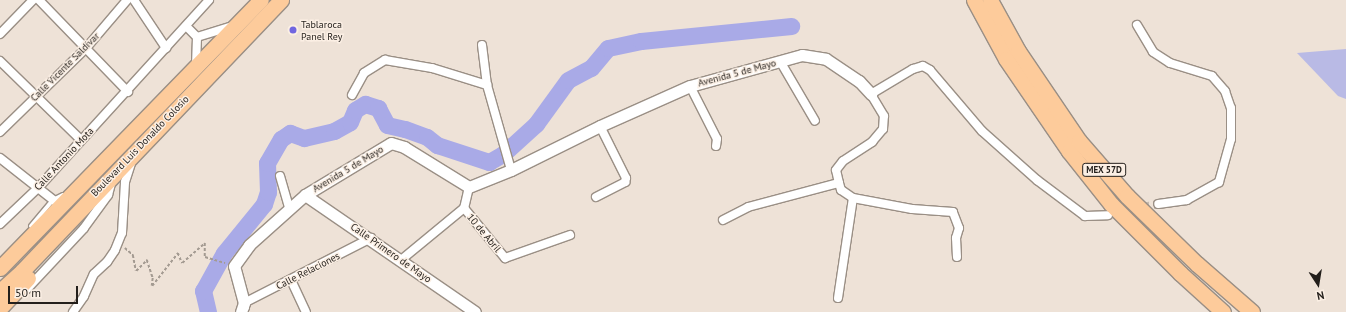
<!DOCTYPE html>
<meta charset="utf-8">
<style>
body{margin:0}
#map{position:relative;width:1346px;height:312px;overflow:hidden;background:#eee2d7;font-family:"PT Sans",sans-serif}
div>[style]{position:absolute}
.green>*{inset:0;background:#b9bae5}
.river>*{height:17px;margin:-8.5px;padding:0 8.5px;transform-origin:8.5px;border-radius:8.5px;background:#a9aae7}
.street-tunnel>*{height:8px;margin-top:-4px;transform-origin:0;background:repeating-linear-gradient(90deg,#c5bbb1 0 8px,transparent 0 12px)}
.path>*{height:1.5px;margin-top:-0.75px;transform-origin:0;background:repeating-linear-gradient(90deg,#a39a91 0 3px,transparent 0 5px)}
.roads{filter:drop-shadow(1px 0 #9a8f85) drop-shadow(-1px 0 #9a8f85) drop-shadow(0 1px #9a8f85) drop-shadow(0 -1px #9a8f85)}
.lane>*{height:4px;margin:-2px;padding:0 2px;transform-origin:2px;border-radius:2px;background:#fff}
.street>*{height:8px;margin:-4px;padding:0 4px;transform-origin:4px;border-radius:4px;background:#fff}
.secondary>*{height:11px;margin:-5.5px;padding:0 5.5px;transform-origin:5.5px;border-radius:5.5px;background:#fff}
.highway>*{height:15px;margin:-7.5px;padding:0 7.5px;transform-origin:7.5px;border-radius:7.5px;background:#fdcb9b}
.dots>*{width:11px;height:11px;translate:-50% -50%;box-sizing:border-box;border:2px solid #fbefe4;border-radius:50%}
span{translate:-50% -50%;white-space:nowrap;text-align:center;line-height:1.15;-webkit-text-stroke:3px #fbefe4;paint-order:stroke}
.shield-label span{padding:1px 3px;background:#fbefe4;border:1px solid;border-radius:3px;-webkit-text-stroke-width:0}
.shield-label{font-size:9px;color:#231f1b;font-weight:700}
.poi-label{font-size:10px;color:#231f1b}
.left{translate:0 -50%;text-align:left}
.street-label{font-size:10px;color:#231f1b}
.north{position:absolute;left:1298px;top:264px;width:40px;height:40px;-webkit-text-stroke:3px #fbefe4;paint-order:stroke;rotate:168deg;font-size:11px;font-weight:700;line-height:16px;text-align:center;color:#231f1b}
.north::after{content:'';display:block;margin:auto;width:14px;height:18px;background:#231f1b;clip-path:polygon(50% 0,100% 100%,50% 72%,0 100%)}
.scale{position:absolute;left:8px;top:286px;width:70px;height:18px;box-sizing:border-box;border:2px solid #231f1b;border-top:0;padding-left:5px;font-size:12px;line-height:14px;white-space:nowrap;color:#231f1b;-webkit-text-stroke:3px #fbefe4;paint-order:stroke}
</style>
<div id="map">
<div class="green">
<i style="clip-path:polygon(1346px 49px,1346px 99px,1338px 96px,1297px 53px)"></i>
</div>
<div class="river">
<i style="left:208px;top:312px;width:22px;rotate:-103deg"></i>
<i style="left:203px;top:291px;width:43px;rotate:-61.1deg"></i>
<i style="left:224px;top:253px;width:63px;rotate:-50.8deg"></i>
<i style="left:264px;top:204px;width:13px;rotate:-72deg"></i>
<i style="left:268px;top:192px;width:29px;rotate:-92deg"></i>
<i style="left:267px;top:163px;width:28px;rotate:-60deg"></i>
<i style="left:281px;top:139px;width:11px;rotate:-34deg"></i>
<i style="left:290px;top:133px;width:15px;rotate:20deg"></i>
<i style="left:304px;top:138px;width:31px;rotate:-13deg"></i>
<i style="left:334px;top:131px;width:18px;rotate:-29deg"></i>
<i style="left:350px;top:122px;width:13px;rotate:-67deg"></i>
<i style="left:355px;top:110px;width:12px;rotate:-31deg"></i>
<i style="left:365px;top:104px;width:14px;rotate:17deg"></i>
<i style="left:378px;top:108px;width:19px;rotate:62deg"></i>
<i style="left:387px;top:125px;width:18px;rotate:13deg"></i>
<i style="left:405px;top:129px;width:23px;rotate:20deg"></i>
<i style="left:427px;top:137px;width:13px;rotate:39deg"></i>
<i style="left:437px;top:145px;width:55px;rotate:18.1deg"></i>
<i style="left:489px;top:162px;width:16px;rotate:-30deg"></i>
<i style="left:503px;top:154px;width:45px;rotate:-42.3deg"></i>
<i style="left:536px;top:124px;width:54px;rotate:-54deg"></i>
<i style="left:568px;top:80px;width:26px;rotate:-28deg"></i>
<i style="left:591px;top:68px;width:26px;rotate:-50deg"></i>
<i style="left:608px;top:48px;width:34px;rotate:-12deg"></i>
<i style="left:641px;top:41px;width:151px;rotate:-5.7deg"></i>
</div>
<div class="street-tunnel">
<i style="left:1118px;top:212px;width:41px;rotate:-11.3deg"></i>
</div>
<div class="path">
<i style="left:125px;top:248px;width:11px;rotate:41deg"></i>
<i style="left:133px;top:255px;width:16px;rotate:79deg"></i>
<i style="left:136px;top:271px;width:16px;rotate:-45deg"></i>
<i style="left:147px;top:260px;width:19px;rotate:72deg"></i>
<i style="left:153px;top:278px;width:8px;rotate:97deg"></i>
<i style="left:152px;top:286px;width:42px;rotate:-51.8deg"></i>
<i style="left:178px;top:253px;width:11px;rotate:68deg"></i>
<i style="left:182px;top:263px;width:30px;rotate:-41deg"></i>
<i style="left:205px;top:243px;width:14px;rotate:90deg"></i>
<i style="left:205px;top:257px;width:21px;rotate:17deg"></i>
</div>
<div class="roads">
<div class="lane">
<i style="left:31px;top:226px;width:34px;rotate:-50deg"></i>
<i style="left:53px;top:200px;width:11px;rotate:-27deg"></i>
</div>
<div class="street">
<i style="left:39px;top:0;width:128px;rotate:45.9deg"></i>
<i style="left:134px;top:0;width:58px;rotate:56.3deg"></i>
<i style="left:1137px;top:25px;width:31px;rotate:59deg"></i>
<i style="left:1153px;top:52px;width:20px;rotate:33deg"></i>
<i style="left:1170px;top:63px;width:44px;rotate:17.2deg"></i>
<i style="left:1212px;top:76px;width:20px;rotate:49deg"></i>
<i style="left:1225px;top:91px;width:18px;rotate:71deg"></i>
<i style="left:1231px;top:108px;width:31px;rotate:90deg"></i>
<i style="left:1231px;top:139px;width:45px;rotate:105.6deg"></i>
<i style="left:1219px;top:182px;width:37px;rotate:151deg"></i>
<i style="left:1187px;top:200px;width:29px;rotate:172deg"></i>
<i style="left:186px;top:26px;width:16px;rotate:45deg"></i>
<i style="left:197px;top:37px;width:28px;rotate:92deg"></i>
<i style="left:0;top:34px;width:47px;rotate:-45.9deg"></i>
<i style="left:197px;top:37px;width:37px;rotate:-17deg"></i>
<i style="left:482px;top:45px;width:40px;rotate:82.9deg"></i>
<i style="left:487px;top:85px;width:88px;rotate:74.2deg"></i>
<i style="left:0;top:61px;width:113px;rotate:44.3deg"></i>
<i style="left:780px;top:61px;width:69px;rotate:59.7deg"></i>
<i style="left:690px;top:86px;width:59px;rotate:63deg"></i>
<i style="left:717px;top:139px;width:7px;rotate:98deg"></i>
<i style="left:352px;top:95px;width:25px;rotate:-61deg"></i>
<i style="left:364px;top:73px;width:25px;rotate:-32deg"></i>
<i style="left:385px;top:60px;width:48px;rotate:9.7deg"></i>
<i style="left:432px;top:68px;width:58px;rotate:17.2deg"></i>
<i style="left:0;top:132px;width:122px;rotate:-44.3deg"></i>
<i style="left:87px;top:47px;width:62px;rotate:-49.6deg"></i>
<i style="left:0;top:158px;width:78px;rotate:38.2deg"></i>
<i style="left:280px;top:176px;width:33px;rotate:74deg"></i>
<i style="left:469px;top:187px;width:22px;rotate:103deg"></i>
<i style="left:464px;top:208px;width:65px;rotate:50.6deg"></i>
<i style="left:505px;top:258px;width:69px;rotate:-19.5deg"></i>
<i style="left:596px;top:197px;width:33px;rotate:-27deg"></i>
<i style="left:625px;top:182px;width:4px;rotate:-76deg"></i>
<i style="left:626px;top:178px;width:58px;rotate:-116.6deg"></i>
<i style="left:723px;top:220px;width:28px;rotate:-27deg"></i>
<i style="left:748px;top:207px;width:94px;rotate:-14.8deg"></i>
<i style="left:0;top:224px;width:52px;rotate:-43.5deg"></i>
<i style="left:38px;top:188px;width:254px;rotate:-47.7deg"></i>
<i style="left:957px;top:257px;width:19px;rotate:-93deg"></i>
<i style="left:956px;top:238px;width:10px;rotate:-73deg"></i>
<i style="left:959px;top:228px;width:17px;rotate:-111deg"></i>
<i style="left:953px;top:212px;width:41px;rotate:-175.8deg"></i>
<i style="left:912px;top:209px;width:60px;rotate:-169.4deg"></i>
<i style="left:853px;top:198px;width:14px;rotate:-146deg"></i>
<i style="left:841px;top:190px;width:7px;rotate:-106deg"></i>
<i style="left:839px;top:183px;width:13px;rotate:-103deg"></i>
<i style="left:836px;top:170px;width:11px;rotate:-52deg"></i>
<i style="left:843px;top:161px;width:35px;rotate:-33deg"></i>
<i style="left:872px;top:142px;width:17px;rotate:-50deg"></i>
<i style="left:883px;top:129px;width:13px;rotate:-86deg"></i>
<i style="left:884px;top:116px;width:26px;rotate:-121deg"></i>
<i style="left:871px;top:94px;width:49px;rotate:-30.8deg"></i>
<i style="left:913px;top:69px;width:10px;rotate:-17deg"></i>
<i style="left:923px;top:66px;width:8px;rotate:30deg"></i>
<i style="left:930px;top:70px;width:80px;rotate:49.6deg"></i>
<i style="left:982px;top:131px;width:74px;rotate:41.7deg"></i>
<i style="left:1037px;top:180px;width:60px;rotate:36.9deg"></i>
<i style="left:1085px;top:216px;width:23px;rotate:-2deg"></i>
<i style="left:401px;top:260px;width:82px;rotate:-39.5deg"></i>
<i style="left:291px;top:280px;width:35px;rotate:65deg"></i>
<i style="left:27px;top:289px;width:83px;rotate:-46.9deg"></i>
<i style="left:84px;top:228px;width:41px;rotate:-54deg"></i>
<i style="left:108px;top:195px;width:16px;rotate:-75deg"></i>
<i style="left:838px;top:298px;width:101px;rotate:-81.5deg"></i>
<i style="left:245px;top:307px;width:4px;rotate:-104deg"></i>
<i style="left:244px;top:303px;width:143px;rotate:-27.1deg"></i>
<i style="left:73px;top:312px;width:19px;rotate:-55deg"></i>
<i style="left:84px;top:296px;width:24px;rotate:-66deg"></i>
<i style="left:94px;top:274px;width:18px;rotate:-43deg"></i>
<i style="left:107px;top:262px;width:14px;rotate:-56deg"></i>
<i style="left:115px;top:250px;width:18px;rotate:-68deg"></i>
<i style="left:122px;top:233px;width:51px;rotate:-86.6deg"></i>
<i style="left:125px;top:182px;width:23px;rotate:-72deg"></i>
</div>
<div class="secondary">
<i style="left:305px;top:195px;width:206px;rotate:34.5deg"></i>
<i style="left:241px;top:312px;width:9px;rotate:-72deg"></i>
<i style="left:244px;top:303px;width:38px;rotate:-105deg"></i>
<i style="left:234px;top:266px;width:26px;rotate:-54deg"></i>
<i style="left:249px;top:245px;width:75px;rotate:-41.8deg"></i>
<i style="left:305px;top:195px;width:100px;rotate:-31.2deg"></i>
<i style="left:391px;top:143px;width:14px;rotate:17deg"></i>
<i style="left:404px;top:147px;width:76px;rotate:31.6deg"></i>
<i style="left:469px;top:187px;width:45px;rotate:-22deg"></i>
<i style="left:511px;top:170px;width:99px;rotate:-26.3deg"></i>
<i style="left:600px;top:126px;width:98px;rotate:-24deg"></i>
<i style="left:690px;top:86px;width:116px;rotate:-15.5deg"></i>
<i style="left:802px;top:55px;width:24px;rotate:9deg"></i>
<i style="left:826px;top:59px;width:40px;rotate:34deg"></i>
<i style="left:859px;top:81px;width:18px;rotate:47deg"></i>
</div>
<div class="highway">
<i style="left:974px;top:0;width:67px;rotate:61.5deg"></i>
<i style="left:1006px;top:59px;width:112px;rotate:55.6deg"></i>
<i style="left:1069px;top:151px;width:68px;rotate:51.6deg"></i>
<i style="left:1111px;top:204px;width:98px;rotate:45deg"></i>
<i style="left:1180px;top:273px;width:58px;rotate:42.2deg"></i>
<i style="left:990px;top:0;width:58px;rotate:61.2deg"></i>
<i style="left:1018px;top:51px;width:109px;rotate:55.9deg"></i>
<i style="left:1079px;top:141px;width:73px;rotate:48.9deg"></i>
<i style="left:1127px;top:196px;width:98px;rotate:44.2deg"></i>
<i style="left:1197px;top:264px;width:73px;rotate:41.1deg"></i>
<i style="left:0;top:268px;width:374px;rotate:-45.8deg"></i>
<i style="left:0;top:291px;width:30px;rotate:-42deg"></i>
<i style="left:22px;top:271px;width:375px;rotate:-46.3deg"></i>
<i style="left:0;top:308px;width:41px;rotate:-47deg"></i>
</div>
</div>
<div class="dots">
<i style="left:293px;top:30px;background:#7066e0"></i>
</div>
<div class="shield-label">
<span style="left:1104px;top:170px">MEX 57D</span>
</div>
<div class="poi-label">
<span class="left" style="left:301px;top:30px">Tablaroca<br>Panel Rey</span>
</div>
<div class="street-label">
<span style="left:65px;top:67px;rotate:-45deg">Calle Vicente Saldívar</span>
<span style="left:737px;top:73px;rotate:-15deg">Avenida 5 de Mayo</span>
<span style="left:140px;top:146px;rotate:-46deg">Boulevard Luis Donaldo Colosio</span>
<span style="left:64px;top:159px;rotate:-47deg">Calle Antonio Mota</span>
<span style="left:348px;top:169px;rotate:-31deg">Avenida 5 de Mayo</span>
<span style="left:484px;top:233px;rotate:50deg">10 de Abril</span>
<span style="left:391px;top:253px;rotate:35deg">Calle Primero de Mayo</span>
<span style="left:308px;top:271px;rotate:-27deg">Calle Relaciones</span>
</div>
<div class="north">N</div>
<div class="scale">50 m</div>
</div>
